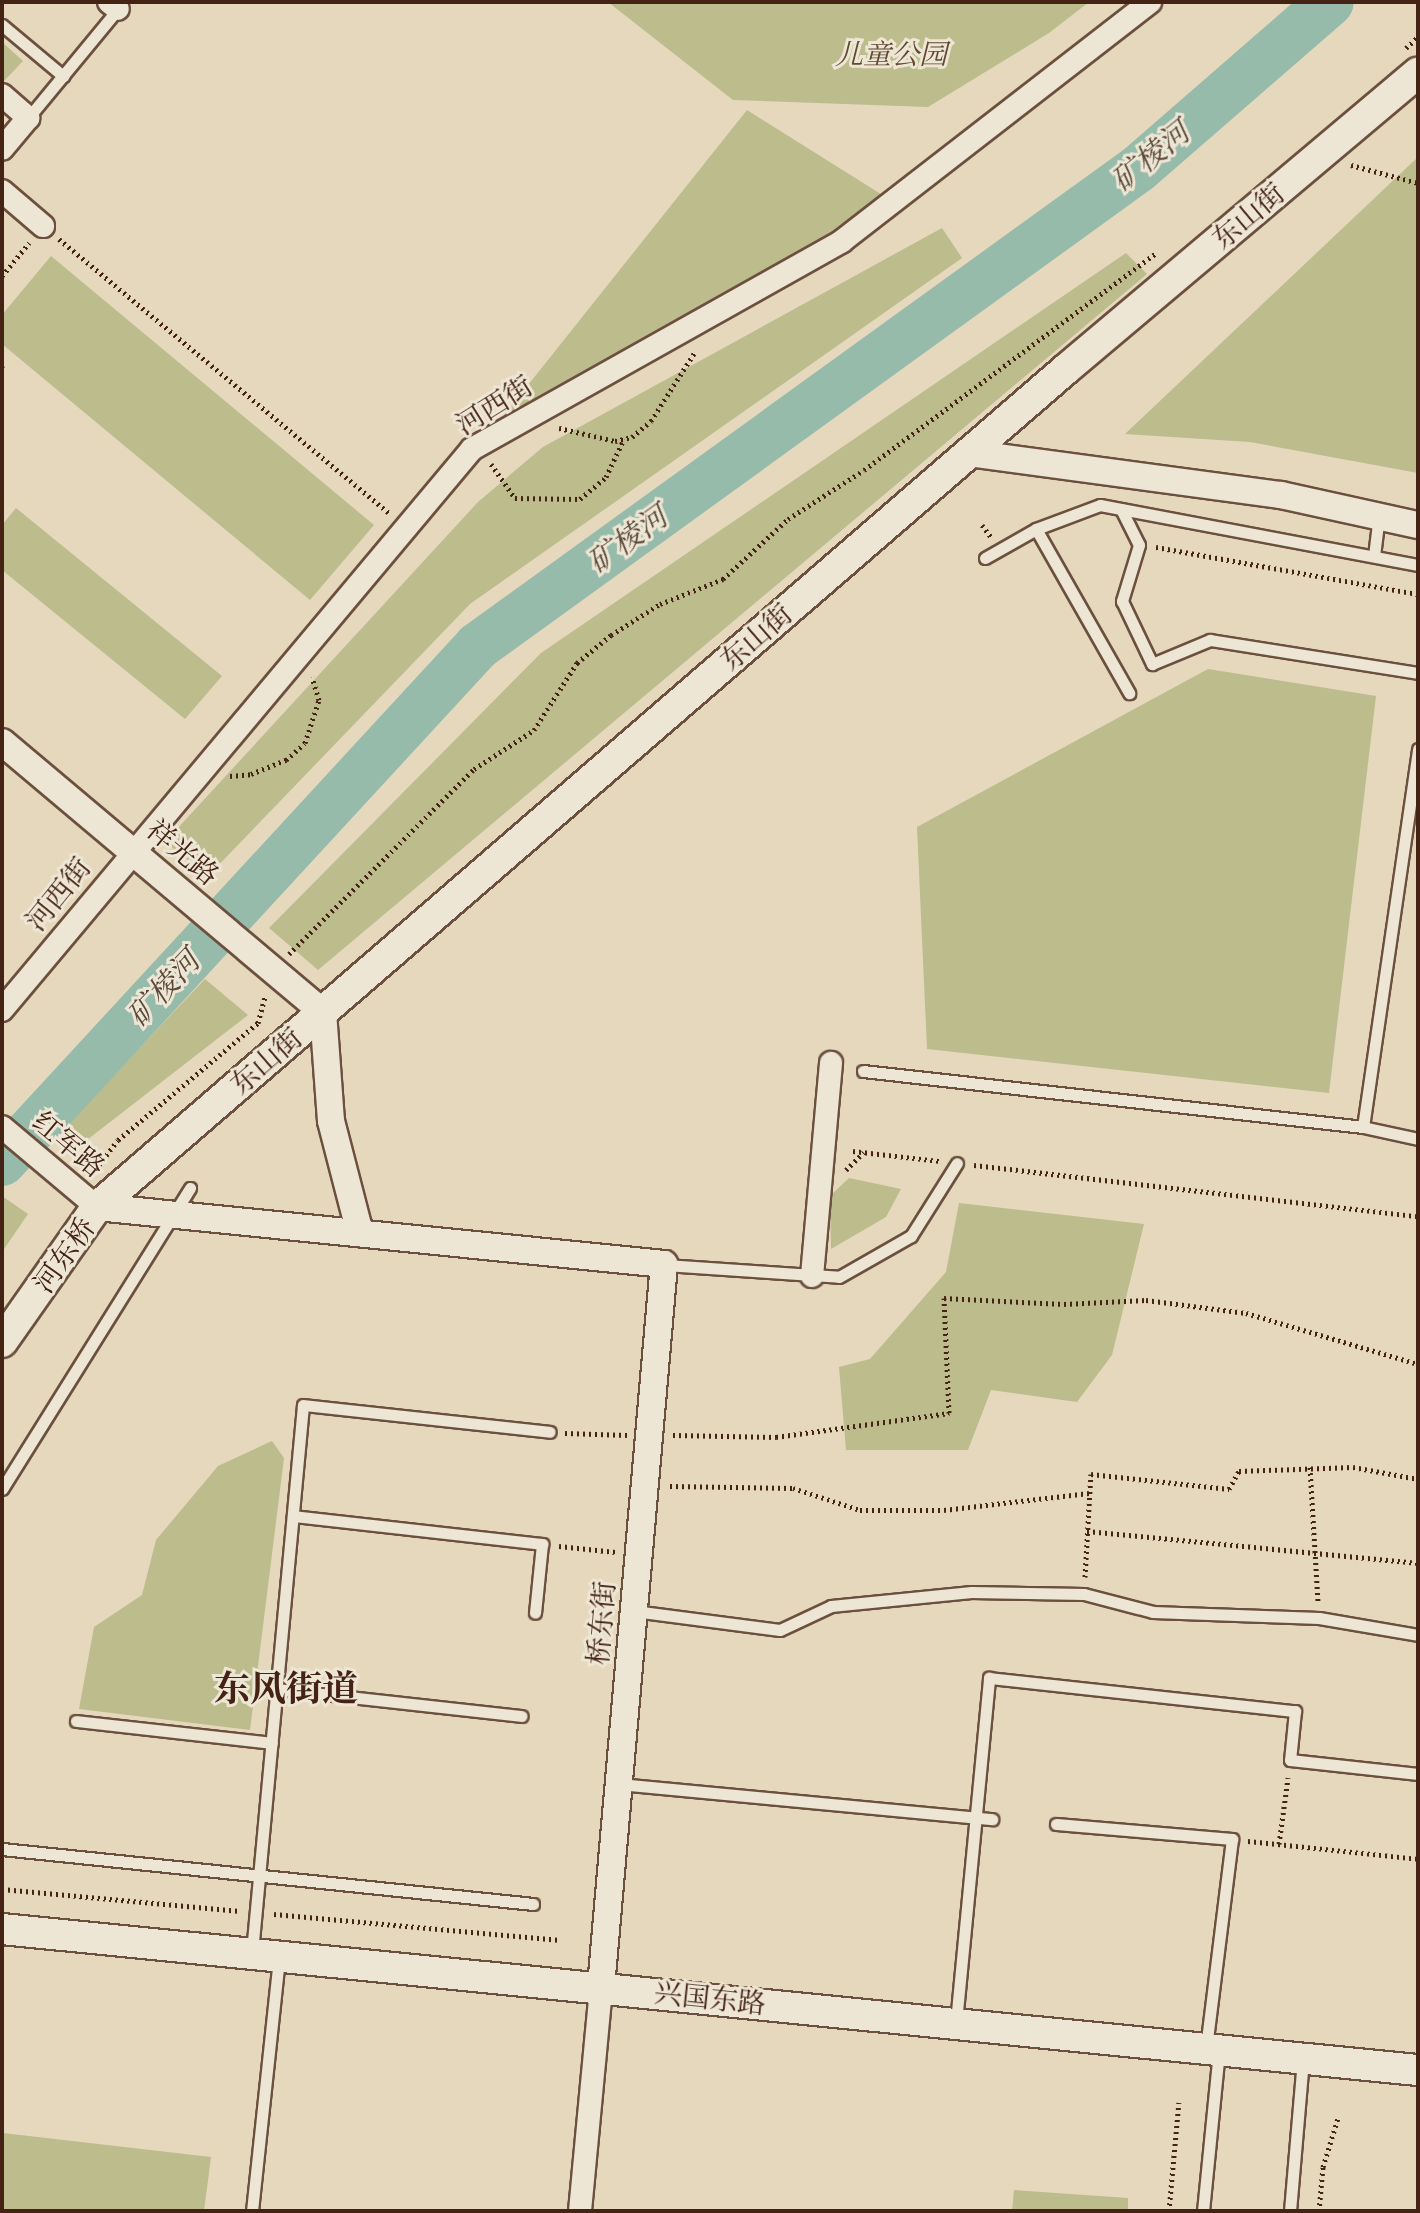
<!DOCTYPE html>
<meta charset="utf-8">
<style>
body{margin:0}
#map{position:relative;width:1420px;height:2213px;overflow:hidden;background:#e5d8bd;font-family:"Gentium Book Plus","Noto Serif SC",serif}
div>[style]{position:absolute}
.green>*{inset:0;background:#bcbc8c}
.river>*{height:48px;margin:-24px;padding:0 24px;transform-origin:24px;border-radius:24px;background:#97bbab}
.path>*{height:5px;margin-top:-2.5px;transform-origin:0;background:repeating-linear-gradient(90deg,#442315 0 2px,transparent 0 6px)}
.roads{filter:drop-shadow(2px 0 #6c503f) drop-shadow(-2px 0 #6c503f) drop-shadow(0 2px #6c503f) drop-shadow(0 -2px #6c503f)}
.service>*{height:11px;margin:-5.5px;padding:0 5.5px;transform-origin:5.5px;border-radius:5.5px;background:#eee6d4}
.minor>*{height:22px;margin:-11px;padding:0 11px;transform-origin:11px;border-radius:11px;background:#eee6d4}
.tertiary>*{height:26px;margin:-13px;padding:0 13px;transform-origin:13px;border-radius:13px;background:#eee6d4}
.secondary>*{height:30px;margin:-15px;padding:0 15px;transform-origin:15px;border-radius:15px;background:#eee6d4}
span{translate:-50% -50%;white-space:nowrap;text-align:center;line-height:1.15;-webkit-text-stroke:6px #eee6d4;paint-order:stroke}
.park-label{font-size:28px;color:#624933;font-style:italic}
.street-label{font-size:28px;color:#442315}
.water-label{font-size:30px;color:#59493a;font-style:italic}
.district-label{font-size:36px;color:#442315;font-weight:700}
.frame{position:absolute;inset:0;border:4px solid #442315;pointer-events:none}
</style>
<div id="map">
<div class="green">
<i style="clip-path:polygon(608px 2px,1089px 2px,1049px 33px,928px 107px,733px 100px)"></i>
<i style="clip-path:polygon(2px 42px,23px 61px,2px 83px)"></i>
<i style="clip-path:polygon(747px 110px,884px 196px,831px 239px,501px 419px)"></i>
<i style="clip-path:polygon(1418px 157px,1418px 473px,1250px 442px,1125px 434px)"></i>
<i style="clip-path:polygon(942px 228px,962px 258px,470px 604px,208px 876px,165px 842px,478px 502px,543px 447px)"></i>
<i style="clip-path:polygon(1126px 253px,1147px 274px,318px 970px,269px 928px,541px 653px)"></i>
<i style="clip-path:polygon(51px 256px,374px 525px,310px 600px,2px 344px,2px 315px)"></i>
<i style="clip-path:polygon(16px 508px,222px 676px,185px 719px,2px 570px,2px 525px)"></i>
<i style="clip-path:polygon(1208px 669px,1376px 696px,1329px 1093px,927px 1049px,917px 827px)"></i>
<i style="clip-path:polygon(205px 979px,248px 1015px,74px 1150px,58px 1134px)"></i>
<i style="clip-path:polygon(849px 1178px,901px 1189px,886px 1217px,831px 1249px,830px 1196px)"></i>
<i style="clip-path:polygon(2px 1196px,28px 1214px,2px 1252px)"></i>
<i style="clip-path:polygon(959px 1203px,1144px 1224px,1112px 1355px,1077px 1402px,991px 1390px,968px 1450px,846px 1450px,839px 1367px,870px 1359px,946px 1272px)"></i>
<i style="clip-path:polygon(272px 1441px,284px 1458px,250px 1730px,79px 1709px,94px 1627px,142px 1595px,156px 1540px,218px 1466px)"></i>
<i style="clip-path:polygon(3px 2133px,211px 2157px,204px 2211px,2px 2211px)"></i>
<i style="clip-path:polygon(1014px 2190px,1128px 2198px,1128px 2211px,1012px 2211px)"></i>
</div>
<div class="river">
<i style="left:2px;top:1162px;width:702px;rotate:-47.31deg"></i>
<i style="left:478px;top:646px;width:814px;rotate:-35.86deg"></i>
<i style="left:1138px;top:169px;width:254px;rotate:-41deg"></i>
</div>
<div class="path">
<i style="left:1406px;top:48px;width:16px;rotate:-43deg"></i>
<i style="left:1351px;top:165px;width:69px;rotate:15deg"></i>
<i style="left:59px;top:239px;width:430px;rotate:39.7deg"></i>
<i style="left:2px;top:276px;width:43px;rotate:-50.7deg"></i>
<i style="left:2px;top:366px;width:5px;rotate:90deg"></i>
<i style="left:559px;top:428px;width:57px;rotate:13.1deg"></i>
<i style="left:615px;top:441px;width:17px;rotate:-13deg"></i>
<i style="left:632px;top:437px;width:25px;rotate:-40deg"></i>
<i style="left:651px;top:421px;width:82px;rotate:-57.5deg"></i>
<i style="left:491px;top:464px;width:42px;rotate:54.8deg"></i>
<i style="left:515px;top:498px;width:65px;rotate:0.9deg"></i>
<i style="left:580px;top:499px;width:34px;rotate:-40deg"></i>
<i style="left:606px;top:477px;width:42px;rotate:-64.7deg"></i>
<i style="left:982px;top:525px;width:15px;rotate:53deg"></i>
<i style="left:1156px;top:547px;width:266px;rotate:10.2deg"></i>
<i style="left:230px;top:776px;width:21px;rotate:-5deg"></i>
<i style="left:251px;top:774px;width:38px;rotate:-22deg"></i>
<i style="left:286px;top:760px;width:25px;rotate:-42deg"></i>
<i style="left:305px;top:743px;width:45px;rotate:-72deg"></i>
<i style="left:319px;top:700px;width:24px;rotate:-107deg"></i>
<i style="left:289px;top:954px;width:262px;rotate:-45deg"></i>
<i style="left:474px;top:769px;width:72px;rotate:-33deg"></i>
<i style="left:534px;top:730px;width:80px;rotate:-57.3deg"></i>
<i style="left:577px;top:663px;width:44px;rotate:-39.5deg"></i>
<i style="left:611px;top:635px;width:58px;rotate:-32.3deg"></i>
<i style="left:660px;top:604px;width:68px;rotate:-21.6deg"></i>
<i style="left:723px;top:579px;width:88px;rotate:-42.7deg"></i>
<i style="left:788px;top:519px;width:90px;rotate:-32.8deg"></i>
<i style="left:864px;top:470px;width:364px;rotate:-36.6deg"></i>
<i style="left:853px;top:1151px;width:88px;rotate:6.6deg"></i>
<i style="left:99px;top:1165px;width:31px;rotate:-53deg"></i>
<i style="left:118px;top:1140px;width:182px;rotate:-39.9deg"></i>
<i style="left:258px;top:1023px;width:28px;rotate:-75deg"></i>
<i style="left:974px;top:1165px;width:447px;rotate:6.6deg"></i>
<i style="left:846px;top:1170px;width:25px;rotate:-45deg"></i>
<i style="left:565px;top:1433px;width:62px;rotate:1.8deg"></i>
<i style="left:673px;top:1435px;width:103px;rotate:1.1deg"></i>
<i style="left:776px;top:1437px;width:175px;rotate:-7.9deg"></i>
<i style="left:949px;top:1413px;width:115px;rotate:-92.5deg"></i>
<i style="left:944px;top:1298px;width:120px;rotate:2.9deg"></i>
<i style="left:1064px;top:1304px;width:82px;rotate:-2.8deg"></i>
<i style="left:1146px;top:1300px;width:101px;rotate:7.4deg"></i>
<i style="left:1246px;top:1313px;width:179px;rotate:16.5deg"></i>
<i style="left:1310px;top:1467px;width:135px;rotate:86.6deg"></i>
<i style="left:670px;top:1486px;width:123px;rotate:0.9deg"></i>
<i style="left:793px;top:1488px;width:71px;rotate:18.2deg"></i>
<i style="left:860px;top:1510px;width:84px"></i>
<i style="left:944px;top:1510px;width:146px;rotate:-6.7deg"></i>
<i style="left:1087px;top:1531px;width:333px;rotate:5.5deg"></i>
<i style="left:559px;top:1546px;width:57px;rotate:6deg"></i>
<i style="left:1085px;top:1577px;width:103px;rotate:-86.7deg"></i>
<i style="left:1091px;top:1474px;width:139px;rotate:6.2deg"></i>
<i style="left:1229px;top:1489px;width:21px;rotate:-61deg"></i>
<i style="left:1239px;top:1471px;width:114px;rotate:-2deg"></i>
<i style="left:1353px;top:1467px;width:66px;rotate:10.5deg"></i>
<i style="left:1248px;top:1841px;width:171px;rotate:6deg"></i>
<i style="left:1279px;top:1844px;width:67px;rotate:-82.2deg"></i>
<i style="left:2px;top:1889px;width:239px;rotate:5.3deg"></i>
<i style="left:274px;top:1914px;width:285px;rotate:5.2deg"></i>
<i style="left:1169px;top:2211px;width:109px;rotate:-84.8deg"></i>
<i style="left:1319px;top:2211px;width:44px;rotate:-84.8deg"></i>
<i style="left:1323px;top:2167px;width:51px;rotate:-73deg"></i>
</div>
<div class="roads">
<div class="service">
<i style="left:2px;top:25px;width:80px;rotate:39.9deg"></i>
<i style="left:28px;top:118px;width:141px;rotate:-50.5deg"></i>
<i style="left:1121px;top:509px;width:40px;rotate:63.4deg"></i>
<i style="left:1139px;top:545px;width:59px;rotate:106.9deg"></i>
<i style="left:1122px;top:601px;width:70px;rotate:64.5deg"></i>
<i style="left:1152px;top:664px;width:63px;rotate:-22.5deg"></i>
<i style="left:1210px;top:640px;width:211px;rotate:9deg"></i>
<i style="left:1036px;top:529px;width:189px;rotate:60.4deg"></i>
<i style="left:1374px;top:556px;width:39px;rotate:-83deg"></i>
<i style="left:985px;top:558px;width:59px;rotate:-29.6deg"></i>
<i style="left:1036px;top:529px;width:68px;rotate:-20.6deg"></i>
<i style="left:1100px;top:505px;width:324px;rotate:10.7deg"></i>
<i style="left:863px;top:1071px;width:503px;rotate:6.39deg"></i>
<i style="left:1363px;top:1127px;width:382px;rotate:-81.7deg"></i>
<i style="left:1363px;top:1127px;width:56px;rotate:12.3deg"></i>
<i style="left:665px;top:1265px;width:174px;rotate:3.9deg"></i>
<i style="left:839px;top:1277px;width:83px;rotate:-29.7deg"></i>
<i style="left:911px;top:1236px;width:86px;rotate:-57.8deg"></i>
<i style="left:2px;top:1489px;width:355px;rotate:-58deg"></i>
<i style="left:293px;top:1516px;width:251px;rotate:6.4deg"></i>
<i style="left:542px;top:1544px;width:69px;rotate:95.8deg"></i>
<i style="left:634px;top:1611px;width:147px;rotate:7.4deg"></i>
<i style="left:780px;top:1630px;width:56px;rotate:-25.2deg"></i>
<i style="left:831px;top:1606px;width:141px;rotate:-5.7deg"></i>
<i style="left:971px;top:1592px;width:113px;rotate:1deg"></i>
<i style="left:1084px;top:1594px;width:71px;rotate:14.6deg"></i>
<i style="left:1153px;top:1612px;width:166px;rotate:2.1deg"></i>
<i style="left:1319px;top:1618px;width:100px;rotate:9.7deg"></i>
<i style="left:277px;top:1689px;width:246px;rotate:6.3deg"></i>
<i style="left:76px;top:1721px;width:197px;rotate:6.4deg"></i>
<i style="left:619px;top:1784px;width:375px;rotate:5.4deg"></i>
<i style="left:1056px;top:1824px;width:177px;rotate:4.9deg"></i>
<i style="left:1232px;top:1839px;width:211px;rotate:97.1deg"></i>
<i style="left:2px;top:1849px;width:534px;rotate:5.91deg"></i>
<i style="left:252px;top:1952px;width:549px;rotate:-84.67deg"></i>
<i style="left:303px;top:1405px;width:248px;rotate:6.2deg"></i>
<i style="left:956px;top:2022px;width:346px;rotate:-84.5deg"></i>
<i style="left:989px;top:1678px;width:308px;rotate:6.2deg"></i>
<i style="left:1295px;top:1711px;width:49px;rotate:95.8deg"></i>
<i style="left:1290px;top:1760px;width:129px;rotate:6.2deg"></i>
<i style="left:252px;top:2211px;width:253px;rotate:-83.9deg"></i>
<i style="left:1203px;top:2211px;width:162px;rotate:-84.3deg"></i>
<i style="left:1290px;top:2211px;width:152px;rotate:-85.1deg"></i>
</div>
<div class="minor">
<i style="left:109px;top:2px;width:11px;rotate:38deg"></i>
<i style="left:2px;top:95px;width:35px;rotate:41deg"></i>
<i style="left:28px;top:118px;width:40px;rotate:130deg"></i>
<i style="left:2px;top:191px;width:54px;rotate:40.5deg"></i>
<i style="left:2px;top:1010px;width:732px;rotate:-50.04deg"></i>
<i style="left:472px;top:449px;width:424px;rotate:-29.3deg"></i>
<i style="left:842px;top:241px;width:390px;rotate:-37.8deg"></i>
<i style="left:2px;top:1127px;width:124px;rotate:40.1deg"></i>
<i style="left:812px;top:1276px;width:214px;rotate:-84.9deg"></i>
<i style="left:580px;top:2211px;width:225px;rotate:-84.6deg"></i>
</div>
<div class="tertiary">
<i style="left:969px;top:453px;width:315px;rotate:7.7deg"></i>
<i style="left:1281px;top:495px;width:140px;rotate:12.4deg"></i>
<i style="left:2px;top:742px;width:419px;rotate:40.1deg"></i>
<i style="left:323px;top:1012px;width:109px;rotate:85.8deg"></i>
<i style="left:331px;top:1121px;width:116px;rotate:75.5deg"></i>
<i style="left:97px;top:1207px;width:570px;rotate:5.74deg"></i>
<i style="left:664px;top:1264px;width:726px;rotate:94.98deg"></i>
</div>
<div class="secondary">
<i style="left:2px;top:1342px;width:165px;rotate:-54.9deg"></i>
<i style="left:97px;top:1207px;width:1281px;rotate:-40.85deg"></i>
<i style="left:1066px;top:369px;width:460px;rotate:-40.1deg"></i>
<i style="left:2px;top:1929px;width:1423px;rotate:5.69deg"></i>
</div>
</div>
<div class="park-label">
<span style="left:891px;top:54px">儿童公园</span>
</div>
<div class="street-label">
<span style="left:1248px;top:216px;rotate:-40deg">东山街</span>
<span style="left:494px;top:405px;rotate:-32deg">河西街</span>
<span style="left:756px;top:637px;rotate:-41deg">东山街</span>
<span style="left:183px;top:852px;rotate:40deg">祥光路</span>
<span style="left:58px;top:894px;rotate:-51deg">河西街</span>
<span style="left:266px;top:1061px;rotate:-41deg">东山街</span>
<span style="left:69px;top:1144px;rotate:40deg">红军路</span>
<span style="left:64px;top:1255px;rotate:-55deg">河东桥</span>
<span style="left:601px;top:1623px;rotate:-85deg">桥东街</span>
<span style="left:710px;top:1998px;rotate:6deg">兴国东路</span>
</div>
<div class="water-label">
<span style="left:1150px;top:156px;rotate:-39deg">矿棱河</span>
<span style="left:627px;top:539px;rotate:-36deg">矿棱河</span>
<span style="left:163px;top:988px;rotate:-47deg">矿棱河</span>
</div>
<div class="district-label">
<span style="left:286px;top:1688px">东风街道</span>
</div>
<div class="frame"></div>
</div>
